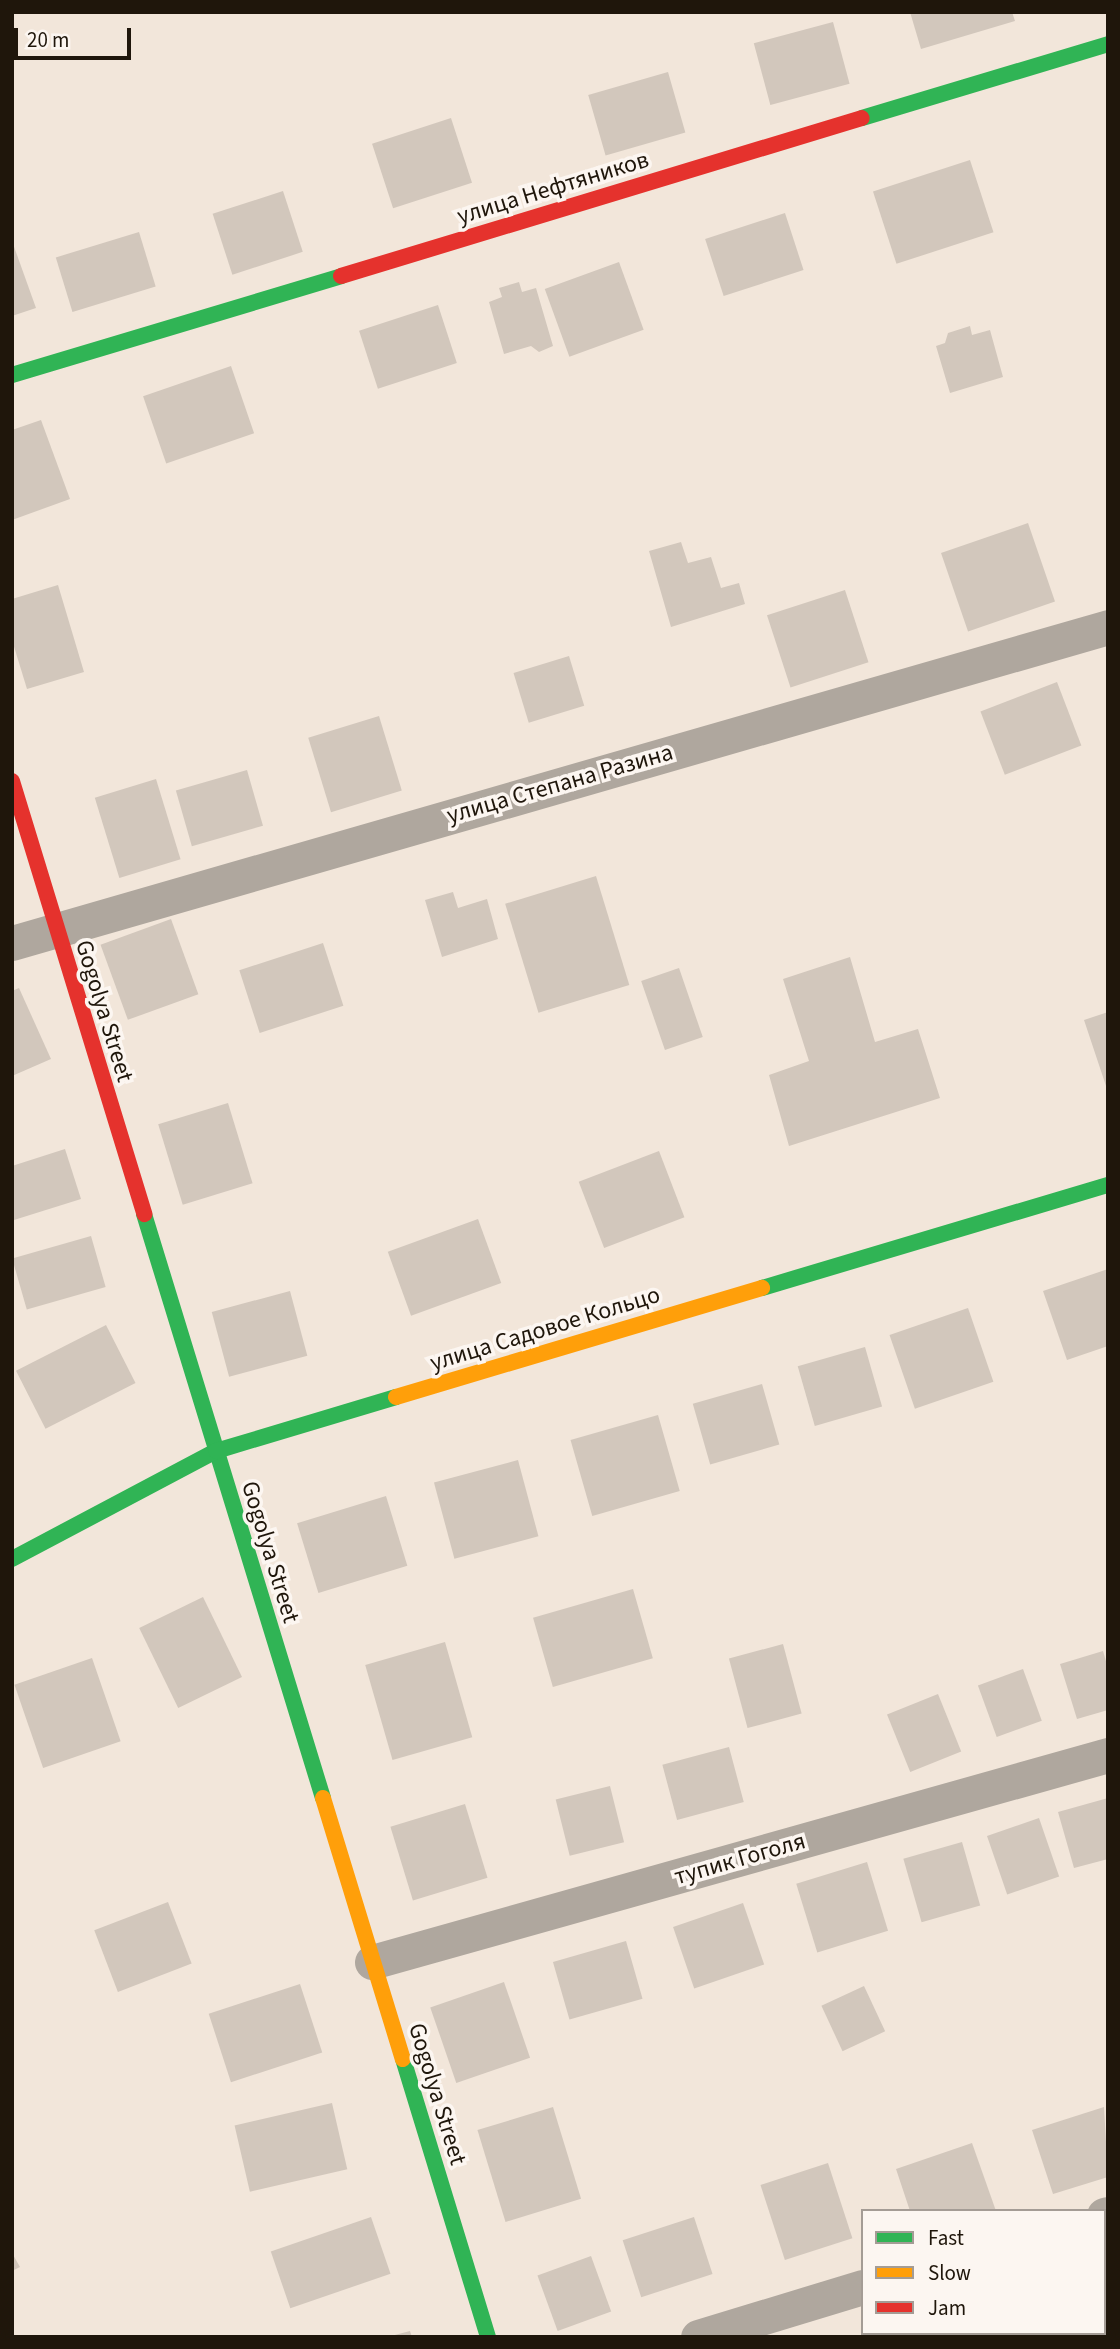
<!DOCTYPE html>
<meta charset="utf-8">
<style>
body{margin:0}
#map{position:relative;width:1120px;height:2349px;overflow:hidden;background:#f2e6da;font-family:"Source Sans 3",sans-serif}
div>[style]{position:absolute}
.building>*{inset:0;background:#d2c7bc;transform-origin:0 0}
.street>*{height:35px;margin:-17.5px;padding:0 17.5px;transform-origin:17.5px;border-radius:17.5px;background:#afa79e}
.fast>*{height:16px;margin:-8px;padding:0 8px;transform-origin:8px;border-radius:8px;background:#30b455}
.slow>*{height:16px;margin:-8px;padding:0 8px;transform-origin:8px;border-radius:8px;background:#ff9f0a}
.jam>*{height:16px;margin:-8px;padding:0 8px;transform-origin:8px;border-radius:8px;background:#e5322d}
span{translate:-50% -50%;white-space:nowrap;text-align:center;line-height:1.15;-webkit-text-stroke:7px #fcf6f1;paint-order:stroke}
.street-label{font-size:24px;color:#1f160b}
.frame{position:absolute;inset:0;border:14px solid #1f160b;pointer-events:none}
.legend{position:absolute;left:861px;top:2209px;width:245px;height:126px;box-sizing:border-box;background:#fcf6f1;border:2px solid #a49c95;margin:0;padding:9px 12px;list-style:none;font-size:21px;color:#1f160b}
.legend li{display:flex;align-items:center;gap:14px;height:35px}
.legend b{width:35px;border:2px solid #a49c95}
.scale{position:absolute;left:14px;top:28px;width:117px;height:32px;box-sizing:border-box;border:4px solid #1f160b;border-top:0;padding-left:9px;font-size:21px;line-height:24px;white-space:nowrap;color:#1f160b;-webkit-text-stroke:5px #fcf6f1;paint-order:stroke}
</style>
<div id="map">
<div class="building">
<i style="clip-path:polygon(910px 12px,1012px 12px,1015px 21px,921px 49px)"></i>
<i style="left:833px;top:22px;width:64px;height:82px;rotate:75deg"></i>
<i style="left:668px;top:72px;width:63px;height:83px;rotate:74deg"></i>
<i style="left:451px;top:118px;width:68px;height:83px;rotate:72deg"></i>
<i style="left:970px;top:160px;width:76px;height:102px;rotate:72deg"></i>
<i style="left:283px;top:191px;width:64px;height:74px;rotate:72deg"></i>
<i style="left:785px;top:213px;width:60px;height:84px;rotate:72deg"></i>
<i style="left:139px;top:232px;width:57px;height:87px;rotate:73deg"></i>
<i style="clip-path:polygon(12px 241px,36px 308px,12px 316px)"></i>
<i style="left:619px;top:262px;width:72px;height:79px;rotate:70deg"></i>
<i style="clip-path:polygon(519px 282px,522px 292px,536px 288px,553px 346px,539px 352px,531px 346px,504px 354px,489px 302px,502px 297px,499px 288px)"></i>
<i style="left:438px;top:305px;width:61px;height:83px;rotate:72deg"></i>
<i style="clip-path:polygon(970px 326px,972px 335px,990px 330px,1003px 377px,950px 393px,936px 346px,945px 343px,948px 333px)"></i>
<i style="left:231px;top:366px;width:71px;height:93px;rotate:71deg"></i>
<i style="clip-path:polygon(41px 420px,70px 499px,12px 520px,12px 430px)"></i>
<i style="left:1028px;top:523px;width:83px;height:92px;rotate:71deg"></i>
<i style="clip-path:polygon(681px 542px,688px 563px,711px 557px,721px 588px,739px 583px,745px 604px,671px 627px,649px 551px)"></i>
<i style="clip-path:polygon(58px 585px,84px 672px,27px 689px,12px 640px,12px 599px)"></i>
<i style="left:845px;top:590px;width:76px;height:82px;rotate:72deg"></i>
<i style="left:569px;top:656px;width:52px;height:58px;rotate:73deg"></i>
<i style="left:1057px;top:682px;width:68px;height:82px;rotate:69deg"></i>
<i style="left:379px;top:716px;width:78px;height:74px;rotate:73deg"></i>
<i style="left:247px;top:770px;width:58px;height:74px;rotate:74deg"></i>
<i style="left:156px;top:779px;width:84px;height:64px;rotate:73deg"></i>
<i style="left:596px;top:876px;width:114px;height:95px;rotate:73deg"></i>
<i style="clip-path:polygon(453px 892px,458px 908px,487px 899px,498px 939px,442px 957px,425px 900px)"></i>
<i style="left:171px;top:919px;width:80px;height:75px;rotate:70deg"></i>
<i style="left:323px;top:943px;width:66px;height:88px;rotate:72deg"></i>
<i style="clip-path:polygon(850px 957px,875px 1042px,918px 1029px,940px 1098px,789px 1146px,769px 1075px,809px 1061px,783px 979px)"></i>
<i style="left:679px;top:968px;width:73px;height:40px;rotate:71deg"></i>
<i style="clip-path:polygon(19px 988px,51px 1059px,12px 1076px,12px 991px)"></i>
<i style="clip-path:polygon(1108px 1012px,1108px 1089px,1107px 1089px,1084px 1020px)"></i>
<i style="left:228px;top:1103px;width:84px;height:73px;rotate:73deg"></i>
<i style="clip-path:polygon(65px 1149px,81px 1199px,14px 1220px,12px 1166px)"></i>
<i style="left:659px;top:1151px;width:71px;height:86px;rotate:69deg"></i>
<i style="left:478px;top:1219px;width:68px;height:96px;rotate:70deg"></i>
<i style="left:91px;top:1236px;width:53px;height:82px;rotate:74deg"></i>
<i style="clip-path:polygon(1108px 1269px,1108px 1346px,1067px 1360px,1043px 1291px)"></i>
<i style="left:290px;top:1291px;width:67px;height:81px;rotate:75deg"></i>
<i style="left:968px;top:1308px;width:78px;height:83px;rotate:71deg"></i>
<i style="left:106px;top:1325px;width:65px;height:101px;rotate:63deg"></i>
<i style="left:865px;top:1347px;width:62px;height:70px;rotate:74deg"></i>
<i style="left:762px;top:1384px;width:63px;height:72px;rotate:74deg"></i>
<i style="left:658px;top:1415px;width:79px;height:91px;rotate:74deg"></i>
<i style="left:518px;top:1460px;width:79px;height:87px;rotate:75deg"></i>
<i style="left:386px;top:1496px;width:73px;height:93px;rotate:73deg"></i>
<i style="left:633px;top:1589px;width:72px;height:104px;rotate:74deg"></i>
<i style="left:203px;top:1597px;width:89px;height:71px;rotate:64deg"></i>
<i style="left:445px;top:1642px;width:99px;height:83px;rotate:74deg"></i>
<i style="left:783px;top:1644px;width:72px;height:56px;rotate:75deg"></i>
<i style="clip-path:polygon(1103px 1651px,1108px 1668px,1108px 1710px,1077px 1719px,1060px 1664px)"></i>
<i style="left:92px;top:1658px;width:88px;height:82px;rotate:71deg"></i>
<i style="left:1023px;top:1669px;width:55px;height:48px;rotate:70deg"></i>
<i style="left:938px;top:1694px;width:62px;height:55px;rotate:68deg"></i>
<i style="left:729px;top:1747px;width:57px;height:69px;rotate:75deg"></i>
<i style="left:610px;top:1786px;width:58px;height:56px;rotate:76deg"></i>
<i style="clip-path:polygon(1108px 1798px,1108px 1859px,1074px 1868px,1058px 1812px)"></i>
<i style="left:465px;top:1804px;width:77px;height:78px;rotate:73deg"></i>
<i style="left:1039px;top:1818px;width:62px;height:55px;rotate:71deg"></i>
<i style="left:962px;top:1842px;width:66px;height:61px;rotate:74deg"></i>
<i style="left:867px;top:1862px;width:72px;height:74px;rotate:73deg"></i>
<i style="left:168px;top:1902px;width:66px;height:79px;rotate:69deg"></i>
<i style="left:743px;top:1903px;width:65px;height:74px;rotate:71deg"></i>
<i style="left:626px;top:1941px;width:60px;height:76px;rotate:74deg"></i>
<i style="left:504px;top:1982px;width:80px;height:78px;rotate:71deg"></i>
<i style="left:300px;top:1984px;width:72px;height:96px;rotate:72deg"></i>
<i style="left:864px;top:1986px;width:50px;height:47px;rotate:65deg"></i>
<i style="left:332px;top:2103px;width:68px;height:100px;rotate:77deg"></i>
<i style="left:553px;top:2107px;width:96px;height:79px;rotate:73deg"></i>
<i style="clip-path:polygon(1104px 2107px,1108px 2177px,1053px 2194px,1032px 2130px)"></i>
<i style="clip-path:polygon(972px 2143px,996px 2211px,910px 2211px,896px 2169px)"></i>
<i style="left:828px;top:2163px;width:79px;height:71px;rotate:72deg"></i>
<i style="left:371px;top:2217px;width:60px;height:106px;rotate:71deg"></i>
<i style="left:694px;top:2217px;width:60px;height:75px;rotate:72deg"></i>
<i style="clip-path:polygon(12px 2253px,20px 2267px,12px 2271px)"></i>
<i style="clip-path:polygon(1108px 2255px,1108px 2337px,1025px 2337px,1024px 2333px,1104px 2333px)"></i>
<i style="left:591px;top:2256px;width:59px;height:57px;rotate:70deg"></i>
<i style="clip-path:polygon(410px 2331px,412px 2337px,391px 2337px,391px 2336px)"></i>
<i style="left:865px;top:2333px;width:76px;height:4px"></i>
</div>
<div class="street">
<i style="left:12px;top:943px;width:1141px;rotate:-16.08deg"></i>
<i style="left:372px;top:1962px;width:765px;rotate:-15.71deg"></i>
<i style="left:1104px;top:2215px;width:4px;rotate:-14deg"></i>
<i style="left:698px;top:2337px;width:172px;rotate:-16.9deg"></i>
</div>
<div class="fast">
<i style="left:862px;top:118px;width:257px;rotate:-16.7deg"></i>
<i style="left:12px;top:375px;width:344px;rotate:-16.7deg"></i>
<i style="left:144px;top:1214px;width:611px;rotate:72.96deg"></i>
<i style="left:762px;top:1288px;width:361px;rotate:-16.6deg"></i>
<i style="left:12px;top:1559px;width:231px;rotate:-27.9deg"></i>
<i style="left:216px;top:1451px;width:188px;rotate:-16.7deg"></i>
<i style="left:403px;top:2059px;width:291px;rotate:73deg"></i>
</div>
<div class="slow">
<i style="left:396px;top:1397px;width:382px;rotate:-16.6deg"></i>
<i style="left:323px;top:1798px;width:273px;rotate:73deg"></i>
</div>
<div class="jam">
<i style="left:341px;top:276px;width:544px;rotate:-16.87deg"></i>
<i style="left:12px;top:781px;width:453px;rotate:73deg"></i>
</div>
<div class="street-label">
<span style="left:553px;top:188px;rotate:-17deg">улица Нефтяников</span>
<span style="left:560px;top:784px;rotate:-16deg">улица Степана Разина</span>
<span style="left:104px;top:1011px;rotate:73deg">Gogolya Street</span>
<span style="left:545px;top:1329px;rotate:-17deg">улица Садовое Кольцо</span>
<span style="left:270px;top:1552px;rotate:73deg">Gogolya Street</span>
<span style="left:740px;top:1859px;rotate:-16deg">тупик Гоголя</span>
<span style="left:437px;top:2094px;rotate:73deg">Gogolya Street</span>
</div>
<div class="frame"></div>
<ul class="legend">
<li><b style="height:9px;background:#30b455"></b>Fast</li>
<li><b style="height:9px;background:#ff9f0a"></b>Slow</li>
<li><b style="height:9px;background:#e5322d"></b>Jam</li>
</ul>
<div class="scale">20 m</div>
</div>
